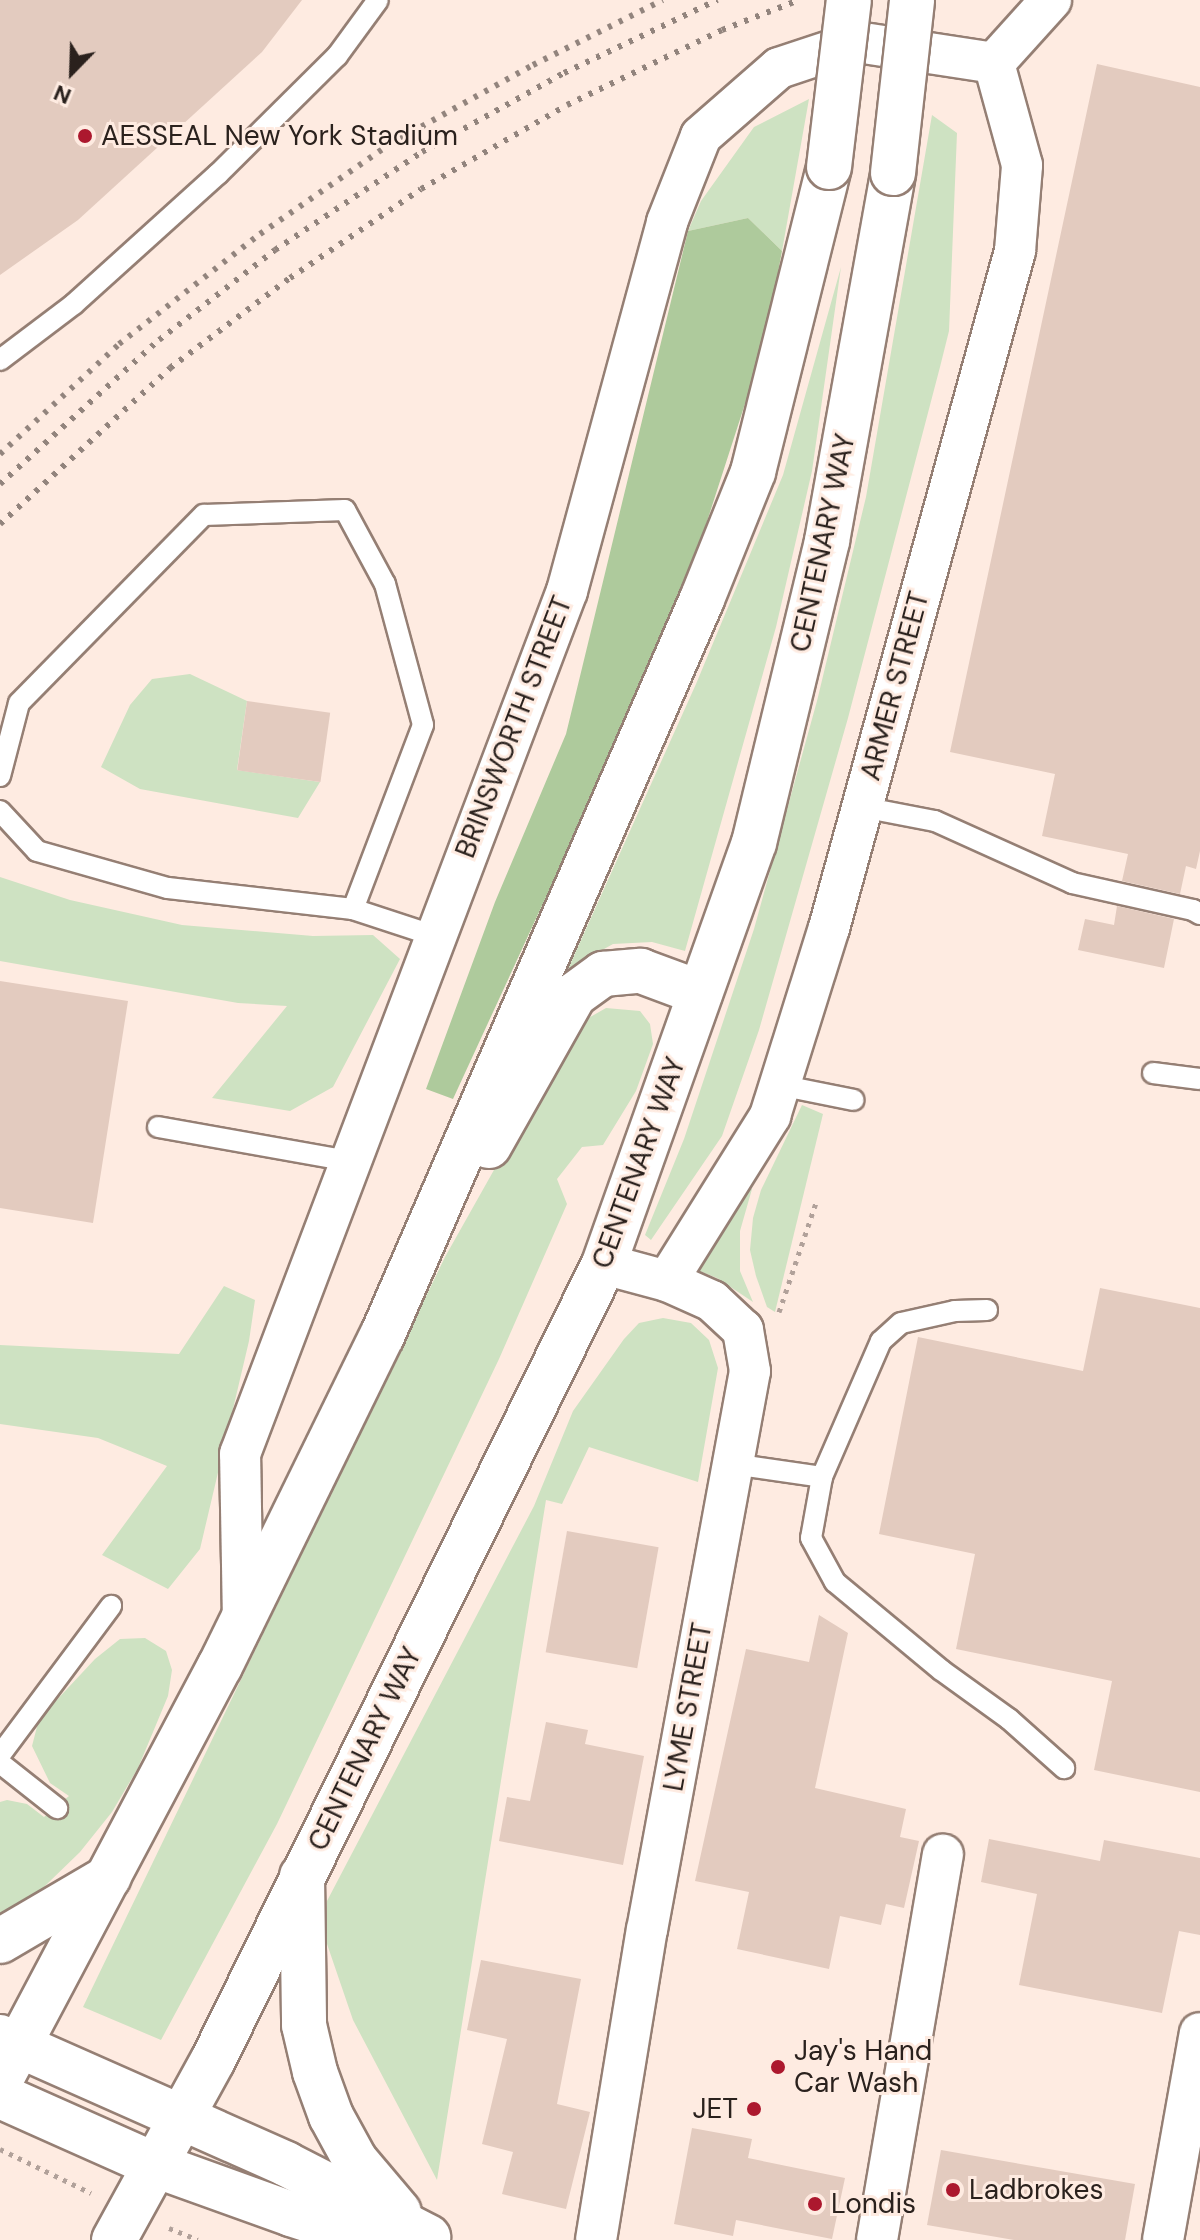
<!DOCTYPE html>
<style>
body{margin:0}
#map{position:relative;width:1200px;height:2240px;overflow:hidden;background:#feebe1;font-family:"DM Sans",sans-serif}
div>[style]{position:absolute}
.green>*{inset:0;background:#cee2c2}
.forest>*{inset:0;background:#aeca9c}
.building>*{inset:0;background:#e3cbbf;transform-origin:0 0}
.path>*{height:5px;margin-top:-2.5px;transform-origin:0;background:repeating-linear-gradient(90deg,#b1a19a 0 4px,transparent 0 10px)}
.roads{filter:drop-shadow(2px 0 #957f74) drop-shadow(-2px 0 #957f74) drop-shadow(0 2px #957f74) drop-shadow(0 -2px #957f74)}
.lane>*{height:20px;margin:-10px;padding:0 10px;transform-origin:10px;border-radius:10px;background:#fff}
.street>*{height:40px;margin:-20px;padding:0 20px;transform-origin:20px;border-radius:20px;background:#fff}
.secondary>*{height:44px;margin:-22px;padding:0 22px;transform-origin:22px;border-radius:22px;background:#fff}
.primary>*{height:44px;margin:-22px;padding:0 22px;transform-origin:22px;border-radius:22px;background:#fff}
.rail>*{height:6px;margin-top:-3px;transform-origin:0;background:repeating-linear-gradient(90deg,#92847d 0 4px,transparent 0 12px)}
.bridges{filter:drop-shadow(2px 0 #957f74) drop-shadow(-2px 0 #957f74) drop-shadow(0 2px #957f74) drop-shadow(0 -2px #957f74)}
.primary-bridge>*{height:44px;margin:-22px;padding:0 22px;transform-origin:22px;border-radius:22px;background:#fff}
.dots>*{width:22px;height:22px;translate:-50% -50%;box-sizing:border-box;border:4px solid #feebe1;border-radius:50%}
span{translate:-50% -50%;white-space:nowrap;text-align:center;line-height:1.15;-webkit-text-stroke:6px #feebe1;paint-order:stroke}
.poi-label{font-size:28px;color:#2a211d}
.left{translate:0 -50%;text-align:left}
.right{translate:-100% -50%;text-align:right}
.street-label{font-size:28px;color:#2a211d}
.north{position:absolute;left:32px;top:32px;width:80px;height:80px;-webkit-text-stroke:6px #feebe1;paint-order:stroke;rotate:203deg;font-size:22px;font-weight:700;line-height:32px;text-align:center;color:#2a211d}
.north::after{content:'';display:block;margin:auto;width:28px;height:36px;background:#2a211d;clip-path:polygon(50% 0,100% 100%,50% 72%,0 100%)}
</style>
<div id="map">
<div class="green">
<i style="clip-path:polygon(809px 99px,782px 251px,748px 218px,688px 231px,701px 201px,754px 127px)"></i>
<i style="clip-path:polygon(932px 115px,957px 133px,949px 331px,940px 367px,848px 718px,759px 1030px,722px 1136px,651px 1240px,645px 1235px,684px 1139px,754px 929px,817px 701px,866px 497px)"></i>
<i style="clip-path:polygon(841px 267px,812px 471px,776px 627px,685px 951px,652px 942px,613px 944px,568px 969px,696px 684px,783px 475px)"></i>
<i style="clip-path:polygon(190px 674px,247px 701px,237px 770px,320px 782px,298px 818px,140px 789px,101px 767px,130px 705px,152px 679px)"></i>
<i style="clip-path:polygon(0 877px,70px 900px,182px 925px,313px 936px,373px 935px,400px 959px,333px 1087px,290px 1111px,212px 1098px,287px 1006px,238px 1003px,0 961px)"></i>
<i style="clip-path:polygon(606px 1008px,640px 1011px,650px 1024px,653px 1044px,636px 1091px,603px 1145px,582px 1147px,557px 1179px,567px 1204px,499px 1359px,277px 1824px,161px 2040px,83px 2007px,445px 1257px,549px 1072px,585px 1020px)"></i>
<i style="clip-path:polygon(802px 1105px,823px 1114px,775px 1312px,767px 1307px,756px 1276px,750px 1250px,753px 1218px,761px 1190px)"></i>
<i style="clip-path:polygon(747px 1186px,752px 1189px,740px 1231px,740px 1271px,753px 1302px,717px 1278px,692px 1268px)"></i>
<i style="clip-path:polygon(224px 1286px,255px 1300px,249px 1341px,200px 1549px,168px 1589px,102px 1555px,167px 1466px,98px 1438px,0 1424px,0 1345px,179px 1354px)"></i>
<i style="clip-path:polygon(663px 1318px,691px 1323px,709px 1340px,718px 1368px,698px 1482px,589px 1447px,562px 1504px,546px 1500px,437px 2180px,353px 2020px,327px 1944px,327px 1901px,534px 1506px,573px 1411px,624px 1339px,639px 1323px)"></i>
<i style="clip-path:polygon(145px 1638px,166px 1651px,172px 1670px,168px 1696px,138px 1768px,112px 1812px,80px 1852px,12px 1918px,0 1923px,0 1802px,7px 1800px,27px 1804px,44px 1817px,69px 1796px,50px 1783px,32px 1746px,39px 1719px,95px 1659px,120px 1639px)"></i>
</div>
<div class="forest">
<i style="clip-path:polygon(748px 218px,782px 251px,765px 342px,679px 608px,453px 1099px,426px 1089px,495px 902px,566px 734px,688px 231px)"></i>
</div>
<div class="building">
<i style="clip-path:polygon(0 0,302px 0,262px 52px,78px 220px,0 275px)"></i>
<i style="clip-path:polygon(1097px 64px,1200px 87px,1200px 851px,1196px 869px,1186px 866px,1180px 894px,1122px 881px,1128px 854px,1042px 836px,1055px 774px,950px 752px)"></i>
<i style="left:247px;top:701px;width:84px;height:70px;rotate:8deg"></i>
<i style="clip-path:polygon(1117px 906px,1174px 919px,1164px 968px,1078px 950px,1085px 919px,1114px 925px)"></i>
<i style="clip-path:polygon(0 981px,128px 1001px,93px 1223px,0 1208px)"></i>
<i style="clip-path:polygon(1100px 1288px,1200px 1308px,1200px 1792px,1094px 1770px,1112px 1681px,956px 1649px,975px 1554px,879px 1534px,918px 1337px,1083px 1371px)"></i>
<i style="left:567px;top:1531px;width:93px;height:123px;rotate:10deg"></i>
<i style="clip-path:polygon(819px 1615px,848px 1633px,815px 1788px,906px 1809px,900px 1837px,919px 1841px,904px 1908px,886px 1904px,881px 1925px,840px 1916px,829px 1969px,737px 1949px,749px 1892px,695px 1881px,746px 1649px,809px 1662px)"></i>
<i style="clip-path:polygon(546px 1722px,588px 1730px,585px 1744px,644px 1756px,623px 1865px,499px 1841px,507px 1797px,530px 1801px)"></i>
<i style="clip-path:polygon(989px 1839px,1100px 1861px,1104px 1840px,1200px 1858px,1200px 1935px,1179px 1931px,1162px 2013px,1019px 1985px,1037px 1894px,981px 1882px)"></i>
<i style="clip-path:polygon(481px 1960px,581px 1979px,557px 2104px,590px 2112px,566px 2209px,502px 2194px,513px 2152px,482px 2144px,507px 2039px,467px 2030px)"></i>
<i style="clip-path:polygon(692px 2128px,752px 2139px,748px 2158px,845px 2178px,832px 2239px,736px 2220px,733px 2236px,674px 2224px)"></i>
<i style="clip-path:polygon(941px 2150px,1135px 2184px,1125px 2240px,1014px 2240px,927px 2225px)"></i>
</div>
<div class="path">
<i style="left:779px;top:1312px;width:115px;rotate:-71.3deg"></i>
<i style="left:0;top:2149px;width:101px;rotate:25.8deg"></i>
<i style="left:169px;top:2228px;width:31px;rotate:22deg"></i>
</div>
<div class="roads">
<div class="lane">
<i style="left:0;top:360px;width:93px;rotate:-37.1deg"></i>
<i style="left:74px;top:304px;width:194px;rotate:-42.1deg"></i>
<i style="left:218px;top:174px;width:168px;rotate:-44.8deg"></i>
<i style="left:337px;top:56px;width:69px;rotate:-53.8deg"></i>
<i style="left:0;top:776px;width:75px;rotate:-75.4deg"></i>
<i style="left:19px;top:703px;width:264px;rotate:-45.5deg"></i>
<i style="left:204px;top:515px;width:141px;rotate:-2deg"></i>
<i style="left:345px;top:510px;width:84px;rotate:61.6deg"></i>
<i style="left:385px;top:584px;width:146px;rotate:74.9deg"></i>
<i style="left:423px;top:725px;width:197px;rotate:110.8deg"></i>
<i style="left:862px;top:807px;width:74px;rotate:10.9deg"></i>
<i style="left:935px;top:821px;width:150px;rotate:24.3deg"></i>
<i style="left:1072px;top:883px;width:124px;rotate:12.6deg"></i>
<i style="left:1193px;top:910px;width:8px;rotate:30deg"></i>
<i style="left:0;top:811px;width:54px;rotate:47.2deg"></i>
<i style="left:37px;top:851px;width:136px;rotate:15.8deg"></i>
<i style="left:168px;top:888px;width:186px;rotate:6.5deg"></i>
<i style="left:353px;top:909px;width:86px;rotate:18.2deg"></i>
<i style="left:1153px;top:1073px;width:47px;rotate:7.3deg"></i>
<i style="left:779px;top:1085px;width:76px;rotate:11.3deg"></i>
<i style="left:158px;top:1127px;width:194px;rotate:10.1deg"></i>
<i style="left:987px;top:1310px;width:32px;rotate:178deg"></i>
<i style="left:955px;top:1311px;width:55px;rotate:167.5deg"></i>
<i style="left:901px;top:1323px;width:27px;rotate:138deg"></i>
<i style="left:881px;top:1341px;width:148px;rotate:113.5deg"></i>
<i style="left:822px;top:1477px;width:62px;rotate:100.2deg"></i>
<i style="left:811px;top:1538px;width:50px;rotate:61.4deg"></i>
<i style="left:835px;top:1582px;width:138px;rotate:39.7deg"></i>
<i style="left:941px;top:1670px;width:84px;rotate:35.8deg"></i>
<i style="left:1009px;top:1719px;width:74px;rotate:41.7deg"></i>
<i style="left:733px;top:1464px;width:90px;rotate:8.3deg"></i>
<i style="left:0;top:1755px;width:186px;rotate:-53.3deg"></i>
<i style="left:0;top:1763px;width:73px;rotate:38.3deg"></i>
</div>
<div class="street">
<i style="left:994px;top:63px;width:85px;rotate:-47.9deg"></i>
<i style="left:667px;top:1281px;width:195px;rotate:-58deg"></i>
<i style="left:770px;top:1116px;width:197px;rotate:-72.6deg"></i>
<i style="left:829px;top:928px;width:702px;rotate:-74.64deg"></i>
<i style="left:1015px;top:251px;width:86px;rotate:-85.3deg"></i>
<i style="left:1022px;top:165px;width:106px;rotate:-105.4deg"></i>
<i style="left:243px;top:1622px;width:168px;rotate:-91deg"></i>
<i style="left:240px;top:1454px;width:923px;rotate:-69.25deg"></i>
<i style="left:567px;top:591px;width:382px;rotate:-74.8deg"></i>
<i style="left:667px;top:222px;width:92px;rotate:-68.4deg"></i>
<i style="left:701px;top:136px;width:103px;rotate:-41.1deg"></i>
<i style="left:779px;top:68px;width:82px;rotate:-18.4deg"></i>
<i style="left:857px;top:42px;width:139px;rotate:8.7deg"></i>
<i style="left:596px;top:2240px;width:314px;rotate:-80.7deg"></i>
<i style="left:647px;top:1930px;width:568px;rotate:-79.56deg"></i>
<i style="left:750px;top:1371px;width:42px;rotate:-99.7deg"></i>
<i style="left:743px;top:1330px;width:42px;rotate:-136.9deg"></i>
<i style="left:712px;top:1301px;width:49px;rotate:-156deg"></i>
<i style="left:667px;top:1281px;width:65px;rotate:-164.9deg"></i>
<i style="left:877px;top:2240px;width:391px;rotate:-80.3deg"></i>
<i style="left:1163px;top:2240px;width:210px;rotate:-79.9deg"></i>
</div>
<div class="secondary">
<i style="left:302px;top:1876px;width:149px;rotate:89.2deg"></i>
<i style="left:304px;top:2025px;width:48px;rotate:76.8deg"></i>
<i style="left:315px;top:2072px;width:47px;rotate:70deg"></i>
<i style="left:331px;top:2116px;width:50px;rotate:61.4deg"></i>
<i style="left:355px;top:2160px;width:68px;rotate:49.8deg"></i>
<i style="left:0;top:1941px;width:126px;rotate:-30.4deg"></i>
<i style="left:0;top:2037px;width:313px;rotate:23.9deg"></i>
<i style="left:286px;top:2164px;width:160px;rotate:27.2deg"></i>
<i style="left:0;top:2096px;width:170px;rotate:24deg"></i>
<i style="left:155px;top:2165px;width:145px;rotate:19.8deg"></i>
<i style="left:291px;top:2214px;width:39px;rotate:18deg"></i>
<i style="left:328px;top:2226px;width:81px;rotate:6.4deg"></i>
</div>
<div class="primary">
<i style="left:489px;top:1146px;width:173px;rotate:-60.6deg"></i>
<i style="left:574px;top:995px;width:36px;rotate:-36deg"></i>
<i style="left:603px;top:974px;width:38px;rotate:-5deg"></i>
<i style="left:641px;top:971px;width:63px;rotate:20.4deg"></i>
<i style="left:0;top:2081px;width:470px;rotate:-62.1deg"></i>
<i style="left:220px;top:1666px;width:368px;rotate:-63.9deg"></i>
<i style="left:382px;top:1336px;width:803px;rotate:-66.53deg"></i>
<i style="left:702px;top:599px;width:137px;rotate:-68.1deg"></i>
<i style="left:753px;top:472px;width:314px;rotate:-76deg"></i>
<i style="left:114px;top:2240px;width:205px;rotate:-61.2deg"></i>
<i style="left:213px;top:2060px;width:887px;rotate:-63.84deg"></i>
<i style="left:604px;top:1264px;width:447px;rotate:-70.4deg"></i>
<i style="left:754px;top:843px;width:311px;rotate:-76.4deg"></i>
<i style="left:827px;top:541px;width:374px;rotate:-79.8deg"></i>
</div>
</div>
<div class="rail">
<i style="left:0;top:454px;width:162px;rotate:-42.7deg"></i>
<i style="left:119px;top:344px;width:179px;rotate:-38deg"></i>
<i style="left:260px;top:234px;width:158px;rotate:-34.7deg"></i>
<i style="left:390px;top:144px;width:163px;rotate:-28.9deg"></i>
<i style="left:533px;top:65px;width:145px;rotate:-26.6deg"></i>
<i style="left:0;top:484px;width:215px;rotate:-42.2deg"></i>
<i style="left:159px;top:340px;width:147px;rotate:-37.8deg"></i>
<i style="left:275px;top:250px;width:177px;rotate:-33.7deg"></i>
<i style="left:422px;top:152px;width:162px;rotate:-29.1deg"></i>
<i style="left:564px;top:73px;width:170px;rotate:-25.5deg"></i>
<i style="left:0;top:524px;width:231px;rotate:-42.5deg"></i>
<i style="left:170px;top:368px;width:150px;rotate:-36.9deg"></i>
<i style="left:290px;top:278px;width:158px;rotate:-34.2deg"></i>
<i style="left:421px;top:189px;width:168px;rotate:-29.9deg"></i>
<i style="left:567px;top:105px;width:172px;rotate:-25.8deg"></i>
<i style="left:722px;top:30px;width:83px;rotate:-21.3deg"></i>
</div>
<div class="bridges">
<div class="primary-bridge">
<i style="left:829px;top:167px;width:168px;rotate:-83.2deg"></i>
<i style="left:893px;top:173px;width:174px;rotate:-83.7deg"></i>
</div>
</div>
<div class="dots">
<i style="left:85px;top:136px;background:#ac182e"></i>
<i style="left:778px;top:2067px;background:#ac182e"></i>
<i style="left:754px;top:2109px;background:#ac182e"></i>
<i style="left:953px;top:2190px;background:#ac182e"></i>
<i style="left:815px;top:2204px;background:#ac182e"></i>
</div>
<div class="poi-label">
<span class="left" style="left:101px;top:136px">AESSEAL New York Stadium</span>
<span class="left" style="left:794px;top:2067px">Jay's Hand<br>Car Wash</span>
<span class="right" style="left:738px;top:2109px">JET</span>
<span class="left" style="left:969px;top:2190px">Ladbrokes</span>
<span class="left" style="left:831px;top:2204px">Londis</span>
</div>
<div class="street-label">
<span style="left:823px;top:543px;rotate:-78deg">CENTENARY WAY</span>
<span style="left:895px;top:686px;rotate:-75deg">ARMER STREET</span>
<span style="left:514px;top:727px;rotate:-69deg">BRINSWORTH STREET</span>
<span style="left:639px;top:1163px;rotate:-70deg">CENTENARY WAY</span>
<span style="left:688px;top:1707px;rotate:-80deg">LYME STREET</span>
<span style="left:365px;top:1749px;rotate:-64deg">CENTENARY WAY</span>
</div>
<div class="north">N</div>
</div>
